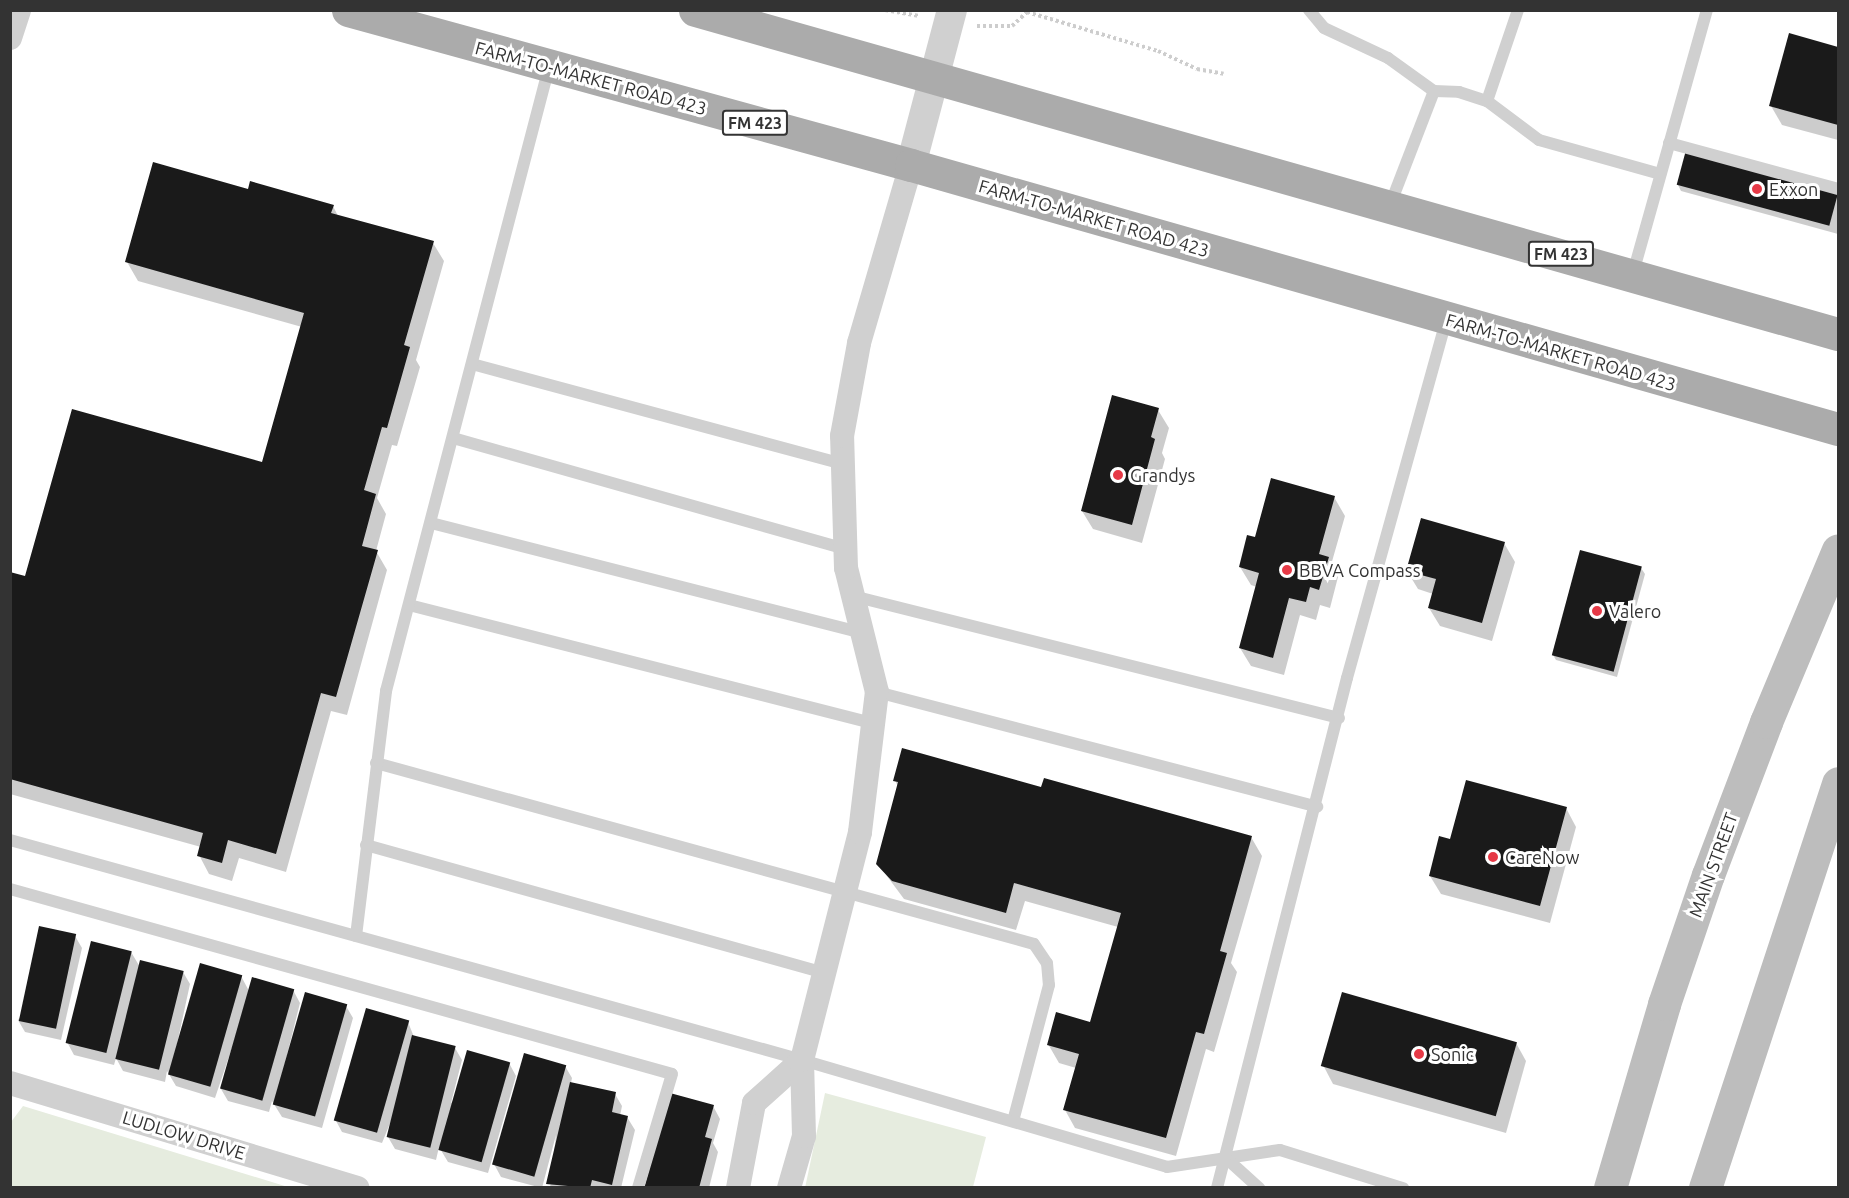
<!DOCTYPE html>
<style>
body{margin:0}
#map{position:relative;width:1849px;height:1198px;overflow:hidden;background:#fff;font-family:Ubuntu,sans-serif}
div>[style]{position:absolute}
.green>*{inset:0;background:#e6ecdf}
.shadow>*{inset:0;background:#0003}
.building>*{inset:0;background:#1a1a1a;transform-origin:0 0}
.path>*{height:4px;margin-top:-2px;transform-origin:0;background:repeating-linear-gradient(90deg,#cdcdcd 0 3px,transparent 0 6px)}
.service>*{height:12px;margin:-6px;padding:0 6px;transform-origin:6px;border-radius:6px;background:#d0d0d0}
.minor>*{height:24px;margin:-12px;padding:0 12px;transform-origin:12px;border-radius:12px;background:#d0d0d0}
.tertiary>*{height:30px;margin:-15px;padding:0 15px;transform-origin:15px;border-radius:15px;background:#d0d0d0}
.secondary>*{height:33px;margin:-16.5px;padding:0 16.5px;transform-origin:16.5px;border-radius:16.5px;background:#bdbdbd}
.primary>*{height:33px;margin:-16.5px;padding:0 16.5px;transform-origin:16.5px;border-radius:16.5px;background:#ababab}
.dots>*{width:16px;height:16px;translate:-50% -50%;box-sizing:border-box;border:3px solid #fff;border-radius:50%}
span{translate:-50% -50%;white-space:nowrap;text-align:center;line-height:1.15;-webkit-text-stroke:6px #fff;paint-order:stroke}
.shield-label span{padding:2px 4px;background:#fff;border:2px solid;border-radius:4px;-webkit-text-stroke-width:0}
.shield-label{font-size:16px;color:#333;font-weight:700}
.street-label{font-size:18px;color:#333}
.poi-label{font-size:18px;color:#333}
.left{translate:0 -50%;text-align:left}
.frame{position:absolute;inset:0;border:12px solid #333;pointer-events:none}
</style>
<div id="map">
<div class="green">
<i style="clip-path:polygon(825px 1093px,986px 1137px,973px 1187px,805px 1188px)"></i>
<i style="clip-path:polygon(23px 1106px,288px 1187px,11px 1187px,11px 1122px)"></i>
</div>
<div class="shadow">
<i style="clip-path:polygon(1790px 35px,1838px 48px,1838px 140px,1782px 125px,1771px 106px)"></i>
<i style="clip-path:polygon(1678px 185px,1838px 194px,1838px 234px,1681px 191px)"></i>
<i style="clip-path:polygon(249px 191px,333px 206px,338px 216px,433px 243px,444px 261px,416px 360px,420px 367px,397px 446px,392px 445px,377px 498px,386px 514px,376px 551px,387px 570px,347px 715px,331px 711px,286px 872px,239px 858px,232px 881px,209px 874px,199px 855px,201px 847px,10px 794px,10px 574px,26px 578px,263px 464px,302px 327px,138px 281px,127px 262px)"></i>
<i style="clip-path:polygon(1158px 410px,1169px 428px,1162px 453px,1165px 459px,1142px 543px,1093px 529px,1082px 511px)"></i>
<i style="clip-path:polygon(1334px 497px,1345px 516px,1331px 565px,1338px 577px,1330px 608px,1320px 605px,1316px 620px,1300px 615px,1284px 675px,1251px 666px,1240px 648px,1257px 587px,1251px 585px,1240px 567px,1256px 539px)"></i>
<i style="clip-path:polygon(1504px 543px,1515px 562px,1492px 641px,1440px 626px,1429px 608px,1433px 594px,1418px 589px,1407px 571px)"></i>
<i style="clip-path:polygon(1641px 568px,1645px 574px,1617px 677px,1556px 660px,1553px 655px)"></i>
<i style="clip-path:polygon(895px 780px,1042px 789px,1251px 837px,1262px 856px,1231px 963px,1237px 972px,1214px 1052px,1206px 1049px,1176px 1156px,1075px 1128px,1065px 1110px,1076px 1068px,1059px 1063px,1048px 1044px,1091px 1023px,1118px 927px,1025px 901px,1016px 930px,904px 899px,878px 864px,898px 787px)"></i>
<i style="clip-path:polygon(1566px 808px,1576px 827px,1550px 923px,1441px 894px,1430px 876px,1451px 841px)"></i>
<i style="clip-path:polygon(75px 936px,82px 948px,61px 1040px,25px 1032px,18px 1020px)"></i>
<i style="clip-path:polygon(131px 952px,140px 967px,183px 972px,190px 984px,174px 1058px,241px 976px,249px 991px,293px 990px,300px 1003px,278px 1091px,346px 1006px,353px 1018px,322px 1128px,282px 1117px,272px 1101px,269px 1112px,228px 1101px,221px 1089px,238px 1030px,215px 1098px,176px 1086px,167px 1071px,165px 1082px,123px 1071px,116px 1058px,114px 1065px,74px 1055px,67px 1042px)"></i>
<i style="clip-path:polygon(408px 1022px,414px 1037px,455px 1048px,462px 1060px,451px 1103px,509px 1063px,516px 1076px,488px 1173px,448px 1162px,439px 1147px,436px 1160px,395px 1149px,388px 1137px,395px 1111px,382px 1143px,342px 1132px,335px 1119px)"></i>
<i style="clip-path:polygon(1516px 1043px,1526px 1061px,1506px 1133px,1333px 1084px,1323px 1065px)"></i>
<i style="clip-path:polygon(565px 1066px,572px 1078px,571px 1083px,615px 1094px,622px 1106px,620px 1116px,627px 1117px,635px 1130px,621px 1188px,550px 1188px,556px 1135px,542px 1188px,501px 1177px,494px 1164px)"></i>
<i style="clip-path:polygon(713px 1106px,720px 1119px,713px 1143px,718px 1152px,709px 1188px,645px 1188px)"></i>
</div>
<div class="building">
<i style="clip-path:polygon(1789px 33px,1838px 47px,1838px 125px,1769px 106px)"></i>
<i style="left:1686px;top:150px;width:158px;height:36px;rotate:15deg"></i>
<i style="clip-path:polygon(153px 162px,248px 189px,250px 181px,334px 205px,331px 213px,434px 241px,404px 345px,410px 347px,387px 428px,382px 427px,364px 490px,376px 494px,362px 546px,378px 550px,336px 697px,321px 693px,276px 854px,228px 840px,222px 863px,197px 856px,203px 833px,10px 779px,10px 572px,25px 576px,72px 409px,262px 462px,304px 313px,125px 262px)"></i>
<i style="clip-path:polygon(1112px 395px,1159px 408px,1151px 437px,1155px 439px,1132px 525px,1081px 511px)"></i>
<i style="clip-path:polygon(1271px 478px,1335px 496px,1319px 554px,1329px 557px,1319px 590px,1310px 587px,1306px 602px,1289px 598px,1273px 658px,1239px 648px,1259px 573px,1239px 567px,1247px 535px,1255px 537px)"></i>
<i style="clip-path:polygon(1421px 518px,1505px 542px,1482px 623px,1428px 608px,1436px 579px,1406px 571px)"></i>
<i style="left:1580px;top:550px;width:64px;height:109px;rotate:15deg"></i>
<i style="clip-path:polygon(902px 748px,1041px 787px,1044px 778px,1252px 836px,1220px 951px,1227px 953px,1204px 1034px,1196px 1032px,1166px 1138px,1063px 1110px,1079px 1054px,1047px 1045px,1056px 1012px,1090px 1022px,1121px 913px,1014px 883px,1006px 913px,892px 881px,876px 864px,898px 782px,893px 781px)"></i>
<i style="clip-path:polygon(1466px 780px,1567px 807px,1540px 906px,1429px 876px,1439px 836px,1450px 839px)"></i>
<i style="left:39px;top:926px;width:38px;height:97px;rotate:12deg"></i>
<i style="left:91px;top:941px;width:42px;height:105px;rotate:14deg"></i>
<i style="left:140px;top:960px;width:45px;height:102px;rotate:14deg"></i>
<i style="left:200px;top:963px;width:44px;height:116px;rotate:16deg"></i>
<i style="left:252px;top:977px;width:44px;height:116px;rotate:16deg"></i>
<i style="left:305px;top:992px;width:44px;height:117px;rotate:16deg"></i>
<i style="left:1342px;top:992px;width:182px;height:77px;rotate:16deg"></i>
<i style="left:366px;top:1008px;width:45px;height:117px;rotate:16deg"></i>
<i style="left:412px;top:1035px;width:45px;height:105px;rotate:14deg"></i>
<i style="left:467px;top:1050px;width:45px;height:104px;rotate:16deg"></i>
<i style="left:524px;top:1053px;width:44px;height:116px;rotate:16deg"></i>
<i style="clip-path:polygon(570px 1082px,616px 1092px,612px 1112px,628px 1116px,612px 1185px,592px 1180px,590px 1188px,546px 1184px)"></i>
<i style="clip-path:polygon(670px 1093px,714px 1105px,705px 1137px,712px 1139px,699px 1188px,644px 1188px)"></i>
</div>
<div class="path">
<i style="left:885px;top:10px;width:35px;rotate:10deg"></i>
<i style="left:977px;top:26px;width:35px"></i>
<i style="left:1012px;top:26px;width:21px;rotate:-43deg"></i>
<i style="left:1027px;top:12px;width:137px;rotate:16.6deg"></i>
<i style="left:1158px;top:51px;width:43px;rotate:24.8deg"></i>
<i style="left:1197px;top:69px;width:27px;rotate:10deg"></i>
</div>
<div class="service">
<i style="left:1309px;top:10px;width:23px;rotate:50deg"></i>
<i style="left:1324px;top:28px;width:71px;rotate:25.1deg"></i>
<i style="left:1388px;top:58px;width:57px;rotate:35.7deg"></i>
<i style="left:1434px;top:91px;width:122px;rotate:111.1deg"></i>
<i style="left:1434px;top:91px;width:25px;rotate:2deg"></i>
<i style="left:1459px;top:92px;width:29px;rotate:18deg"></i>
<i style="left:1487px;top:101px;width:65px;rotate:36.9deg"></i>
<i style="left:1539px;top:140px;width:126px;rotate:15.7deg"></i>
<i style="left:1487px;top:101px;width:96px;rotate:-71.2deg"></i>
<i style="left:1669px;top:143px;width:175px;rotate:15.2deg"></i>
<i style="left:1633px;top:273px;width:273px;rotate:-74.3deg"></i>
<i style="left:472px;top:364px;width:384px;rotate:15.1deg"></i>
<i style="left:453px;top:438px;width:407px;rotate:15.8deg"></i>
<i style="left:431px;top:523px;width:445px;rotate:14.3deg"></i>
<i style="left:853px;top:596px;width:501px;rotate:14.09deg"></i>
<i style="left:409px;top:605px;width:479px;rotate:14.3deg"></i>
<i style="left:877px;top:692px;width:455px;rotate:14.6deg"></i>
<i style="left:376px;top:763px;width:682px;rotate:15.38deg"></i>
<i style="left:1034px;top:944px;width:23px;rotate:56deg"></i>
<i style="left:1047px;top:963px;width:22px;rotate:85deg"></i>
<i style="left:1049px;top:985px;width:141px;rotate:104.8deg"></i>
<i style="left:10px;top:840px;width:822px;rotate:15.52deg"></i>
<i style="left:802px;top:1060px;width:380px;rotate:16.3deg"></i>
<i style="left:1167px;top:1167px;width:114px;rotate:-8.6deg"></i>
<i style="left:1280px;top:1150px;width:129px;rotate:17.2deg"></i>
<i style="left:366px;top:845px;width:476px;rotate:15.6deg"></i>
<i style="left:10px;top:889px;width:687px;rotate:15.61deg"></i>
<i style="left:672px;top:1074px;width:119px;rotate:106.6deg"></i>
<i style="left:356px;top:936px;width:247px;rotate:-83deg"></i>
<i style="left:386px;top:691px;width:645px;rotate:-75.36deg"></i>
<i style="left:1226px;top:1158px;width:45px;rotate:42.3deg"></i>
<i style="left:1217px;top:1188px;width:526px;rotate:-75.7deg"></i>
<i style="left:1347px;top:678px;width:371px;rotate:-74.5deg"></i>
</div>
<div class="minor">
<i style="left:10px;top:38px;width:29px;rotate:-72deg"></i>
<i style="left:10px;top:1083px;width:363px;rotate:16.8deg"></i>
<i style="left:738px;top:1188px;width:86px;rotate:-79.3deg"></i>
<i style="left:754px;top:1103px;width:64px;rotate:-41.9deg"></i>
<i style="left:789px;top:1188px;width:54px;rotate:-73.9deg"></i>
<i style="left:804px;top:1136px;width:76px;rotate:-91.5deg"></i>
<i style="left:802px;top:1060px;width:235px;rotate:-75.7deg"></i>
<i style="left:860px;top:832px;width:141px;rotate:-83.1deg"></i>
<i style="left:877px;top:692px;width:128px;rotate:-104deg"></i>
<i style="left:846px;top:568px;width:132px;rotate:-91.7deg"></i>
<i style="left:842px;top:436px;width:95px;rotate:-79.6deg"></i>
<i style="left:859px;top:343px;width:185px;rotate:-73.7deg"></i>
</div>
<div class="tertiary">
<i style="left:911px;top:165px;width:160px;rotate:-75.2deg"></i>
</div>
<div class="secondary">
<i style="left:1610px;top:1188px;width:192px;rotate:-73.6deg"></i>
<i style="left:1664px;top:1004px;width:136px;rotate:-71.2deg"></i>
<i style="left:1708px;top:875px;width:164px;rotate:-69.2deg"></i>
<i style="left:1766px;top:722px;width:186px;rotate:-67.3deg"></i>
<i style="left:1705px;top:1188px;width:426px;rotate:-71.8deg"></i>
</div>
<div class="primary">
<i style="left:348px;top:10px;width:584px;rotate:15.39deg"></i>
<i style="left:911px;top:165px;width:964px;rotate:15.9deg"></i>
<i style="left:695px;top:10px;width:1188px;rotate:15.83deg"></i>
</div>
<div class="dots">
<i style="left:1757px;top:189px;background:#e63946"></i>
<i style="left:1118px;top:475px;background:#e63946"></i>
<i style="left:1287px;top:570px;background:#e63946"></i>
<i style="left:1597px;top:611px;background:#e63946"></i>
<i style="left:1493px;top:857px;background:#e63946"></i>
<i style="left:1419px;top:1054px;background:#e63946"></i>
</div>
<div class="shield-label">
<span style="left:755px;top:123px">FM 423</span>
<span style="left:1561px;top:254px">FM 423</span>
</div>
<div class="street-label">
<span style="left:591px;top:78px;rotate:15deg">FARM-TO-MARKET ROAD 423</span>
<span style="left:1094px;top:218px;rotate:16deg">FARM-TO-MARKET ROAD 423</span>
<span style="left:1561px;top:352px;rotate:16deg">FARM-TO-MARKET ROAD 423</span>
<span style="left:1713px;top:865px;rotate:-70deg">MAIN STREET</span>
<span style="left:184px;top:1135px;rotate:17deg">LUDLOW DRIVE</span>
</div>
<div class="poi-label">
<span class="left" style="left:1769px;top:189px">Exxon</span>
<span class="left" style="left:1130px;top:475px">Grandys</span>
<span class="left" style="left:1299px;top:570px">BBVA Compass</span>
<span class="left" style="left:1609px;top:611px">Valero</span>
<span class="left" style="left:1505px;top:857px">CareNow</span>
<span class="left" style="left:1431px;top:1054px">Sonic</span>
</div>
<div class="frame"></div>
</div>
